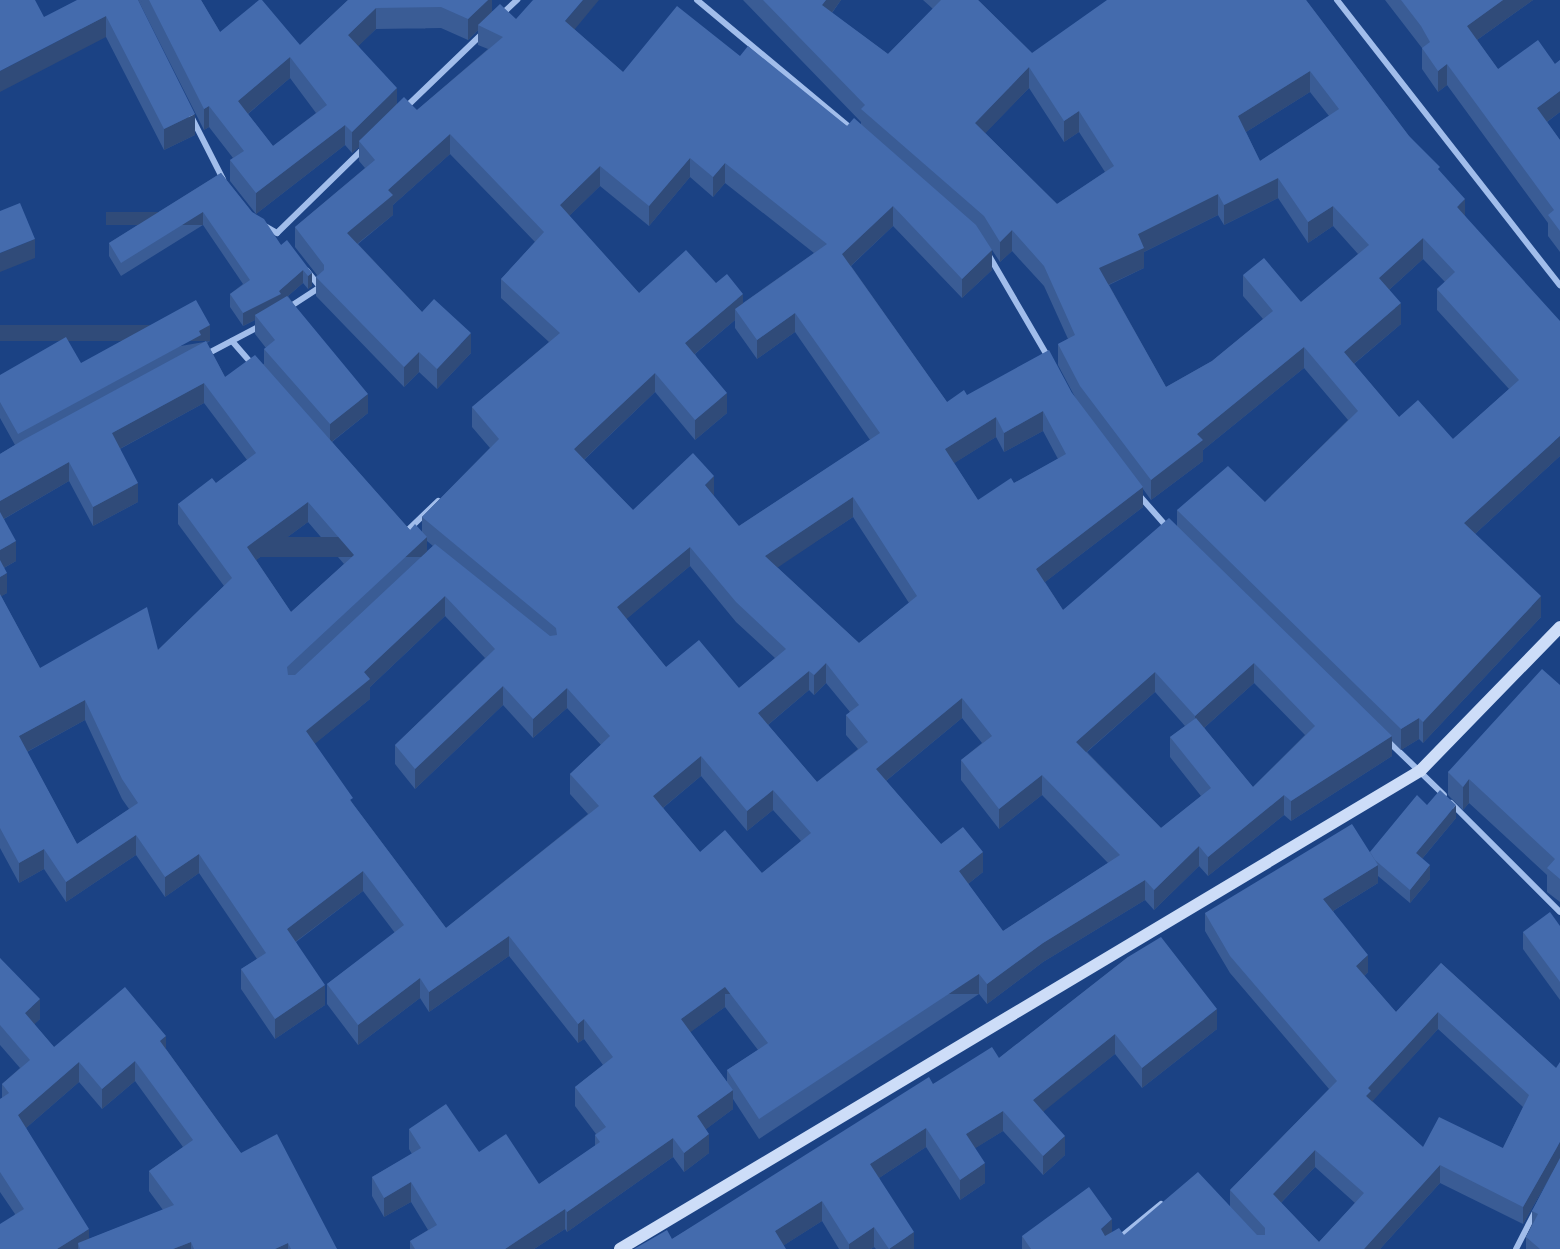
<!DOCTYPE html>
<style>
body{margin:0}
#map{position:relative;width:1560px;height:1249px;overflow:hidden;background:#1b4284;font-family:Helvetica,sans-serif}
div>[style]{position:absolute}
.street>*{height:6px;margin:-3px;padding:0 3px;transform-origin:3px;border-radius:3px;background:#a1bdeb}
.secondary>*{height:12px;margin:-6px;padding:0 6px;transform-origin:6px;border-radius:6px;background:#cdddf8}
.wall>*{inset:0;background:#3a5c95}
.shaded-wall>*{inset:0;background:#304b79;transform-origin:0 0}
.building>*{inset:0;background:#446bad}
span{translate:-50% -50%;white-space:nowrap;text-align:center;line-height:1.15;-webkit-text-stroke:4.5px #1b4284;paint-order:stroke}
</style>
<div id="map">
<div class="street">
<i style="left:697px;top:0;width:203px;rotate:39.8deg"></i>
<i style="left:1337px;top:0;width:362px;rotate:52deg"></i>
<i style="left:502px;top:14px;width:21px;rotate:-43deg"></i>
<i style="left:405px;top:108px;width:110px;rotate:-43.9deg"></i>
<i style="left:191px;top:116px;width:71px;rotate:63.1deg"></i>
<i style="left:265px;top:226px;width:14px;rotate:30deg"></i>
<i style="left:277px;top:233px;width:120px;rotate:-44.3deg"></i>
<i style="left:988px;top:254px;width:121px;rotate:59.8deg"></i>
<i style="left:288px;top:308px;width:38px;rotate:-33deg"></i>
<i style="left:320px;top:287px;width:21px;rotate:-129deg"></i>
<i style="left:232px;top:341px;width:32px;rotate:49deg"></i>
<i style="left:205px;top:355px;width:64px;rotate:-27.8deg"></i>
<i style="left:1137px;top:493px;width:47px;rotate:48.5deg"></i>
<i style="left:408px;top:530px;width:42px;rotate:-44deg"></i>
<i style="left:1387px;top:740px;width:79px;rotate:44deg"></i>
<i style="left:1451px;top:803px;width:154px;rotate:45deg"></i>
<i style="left:1106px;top:1249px;width:71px;rotate:-39.3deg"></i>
<i style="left:1516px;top:1249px;width:42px;rotate:-62.8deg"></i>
</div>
<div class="secondary">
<i style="left:620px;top:1249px;width:932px;rotate:-30.86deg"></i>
<i style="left:1420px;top:771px;width:201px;rotate:-45.8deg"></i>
</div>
<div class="wall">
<i style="clip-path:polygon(138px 0,195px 135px,164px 150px,106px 37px,44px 17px)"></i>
<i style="clip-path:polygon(evenodd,138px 0,201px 0,220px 32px,300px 45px,348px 0,492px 0,492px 11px,516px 19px,574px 29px,623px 72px,740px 56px,847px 126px,861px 124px,861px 122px,743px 0,841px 0,832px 13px,888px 54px,933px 9px,923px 0,978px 0,1032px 53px,1306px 0,1409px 136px,1440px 172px,1465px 216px,1560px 456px,1475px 534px,1541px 617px,1423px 743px,1419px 739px,1401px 750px,1392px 741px,1392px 756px,1291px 821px,1284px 815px,1208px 876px,1199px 866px,1154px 910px,1145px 900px,1043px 962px,987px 1004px,979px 994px,759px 1139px,733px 1099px,733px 1109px,706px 1129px,709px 1153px,684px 1172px,673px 1157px,567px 1232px,565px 1229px,534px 1249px,410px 1249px,410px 1241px,428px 1230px,411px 1202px,384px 1217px,372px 1196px,372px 1177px,412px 1154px,409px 1149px,409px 1129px,479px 1152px,539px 1184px,595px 1146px,595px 1135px,596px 1134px,575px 1106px,575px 1087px,603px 1065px,584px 1039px,578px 1043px,509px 956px,429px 1012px,420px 998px,358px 1045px,327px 1004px,327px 984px,395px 933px,363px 891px,296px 942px,325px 1005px,275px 1039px,241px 989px,241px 969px,257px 959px,199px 873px,165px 897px,136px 855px,66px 902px,44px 869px,19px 883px,0 848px,0 454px,15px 445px,0 418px,0 375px,81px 363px,210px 341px,207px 343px,225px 377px,264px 364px,264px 349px,266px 348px,255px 334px,255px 320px,243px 326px,230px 307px,230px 294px,243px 284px,203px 225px,121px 276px,109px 256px,109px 243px,221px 173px,252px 212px,281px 245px,312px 273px,312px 286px,308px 289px,303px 283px,288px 296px,368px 413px,332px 442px,410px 530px,422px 532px,422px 517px,490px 448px,472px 427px,472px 407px,549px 342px,501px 298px,501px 279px,535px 242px,450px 154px,393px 205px,393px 215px,358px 244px,422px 312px,471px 353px,437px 389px,419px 372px,404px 387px,316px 296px,316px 277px,317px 275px,295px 247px,295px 227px,365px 168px,359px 161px,359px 147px,352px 153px,345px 145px,256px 214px,230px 181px,230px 160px,233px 158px,209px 127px,204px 130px,138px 0,441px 28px,468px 40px,478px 30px,478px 45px,488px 49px,417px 110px,397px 104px,358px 46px,376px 29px,441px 28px,138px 0,290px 78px,316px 113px,273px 146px,248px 114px,290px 78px,138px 0,1029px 88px,1064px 142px,1079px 132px,1105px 172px,1057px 204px,985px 133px,1029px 88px,138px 0,1310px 92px,1329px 116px,1260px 161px,1246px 132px,1310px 92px,138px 0,690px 177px,713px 197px,725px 183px,814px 253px,743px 303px,716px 283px,639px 293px,569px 216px,600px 186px,649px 226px,690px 177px,138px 0,1278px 198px,1308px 243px,1333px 226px,1358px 254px,1301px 302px,1243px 275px,1243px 296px,1263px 319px,1212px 361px,1166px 387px,1109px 285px,1144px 268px,1144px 252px,1218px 215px,1224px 225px,1278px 198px,138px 0,893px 226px,962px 298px,992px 270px,992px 250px,1000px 262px,1012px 251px,1044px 286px,1068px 339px,1058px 344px,1058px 365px,1076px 399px,1072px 393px,947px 402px,851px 266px,893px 226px,138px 0,1423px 259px,1445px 282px,1437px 289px,1437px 310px,1509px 389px,1453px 439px,1399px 417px,1354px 364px,1401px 324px,1389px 290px,1423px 259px,138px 0,735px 320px,735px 328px,757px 359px,795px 332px,870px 440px,739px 526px,633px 510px,584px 460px,655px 392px,695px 440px,727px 413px,695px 354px,735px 320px,138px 0,1304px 368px,1348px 420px,1265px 502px,1177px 510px,1177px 526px,1063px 610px,1045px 582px,1143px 507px,1143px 489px,1151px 500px,1203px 461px,1203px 450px,1304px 368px,138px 0,204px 403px,247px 460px,216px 483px,178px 504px,178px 524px,224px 586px,158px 650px,40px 668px,1px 596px,7px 593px,4px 568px,16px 561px,4px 519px,69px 481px,93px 526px,138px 502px,120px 449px,204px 403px,138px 0,1043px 431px,1058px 459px,1014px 483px,978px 500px,954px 463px,996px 437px,1004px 452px,1043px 431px,138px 0,853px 517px,909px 603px,859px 643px,777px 567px,853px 517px,138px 0,308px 522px,344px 564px,291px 612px,256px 560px,308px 522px,138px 0,427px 541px,433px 546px,427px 551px,427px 541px,138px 0,690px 566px,736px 622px,775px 658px,739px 688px,666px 667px,626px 619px,690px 566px,138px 0,445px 616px,485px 658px,395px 745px,395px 764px,415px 789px,503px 705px,533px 738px,567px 708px,601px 745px,570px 774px,570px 794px,588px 814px,446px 928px,353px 804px,314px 744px,370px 699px,370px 687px,445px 616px,138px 0,826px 683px,850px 712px,846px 715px,846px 735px,858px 749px,817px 782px,768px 725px,809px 690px,814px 695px,826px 683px,138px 0,1254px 683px,1305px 735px,1253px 787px,1204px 728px,1254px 683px,138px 0,1155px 692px,1185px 726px,1170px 737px,1170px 757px,1201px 796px,1161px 828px,1087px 752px,1155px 692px,138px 0,962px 718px,982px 743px,961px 760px,961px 780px,999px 829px,1042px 795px,1108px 863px,1003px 931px,968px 884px,983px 872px,941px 844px,886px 781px,962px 718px,138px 0,85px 720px,122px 799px,129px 809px,77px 844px,27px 752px,85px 720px,138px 0,701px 776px,747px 831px,773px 810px,801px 841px,762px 873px,700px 852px,663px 808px,701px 776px,138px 0,725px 1007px,758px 1050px,727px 1070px,727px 1082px,690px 1032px,725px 1007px)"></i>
<i style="clip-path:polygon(1385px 0,1533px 0,1477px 40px,1498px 69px,1555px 64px,1560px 60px,1560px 112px,1547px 122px,1560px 140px,1560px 252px,1548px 236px,1548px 223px,1447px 85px,1438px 92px,1422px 69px,1422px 48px)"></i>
<i style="clip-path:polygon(1560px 685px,1560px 902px,1547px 892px,1547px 875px,1469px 803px,1463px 810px,1448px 795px,1448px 772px)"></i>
<i style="clip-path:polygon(evenodd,1427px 805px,1456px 818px,1422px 859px,1430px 879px,1410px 903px,1378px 876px,1378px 883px,1333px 911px,1368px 972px,1364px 976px,1396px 1012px,1441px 963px,1556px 1068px,1560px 1249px,1526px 1249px,1526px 1237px,1532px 1224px,1532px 1211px,1551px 1175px,1523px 1224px,1440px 1183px,1380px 1249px,1022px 1249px,1022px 1236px,1112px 1232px,1124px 1235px,1230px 1206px,1230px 1190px,1329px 1089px,1230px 973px,1205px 931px,1205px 913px,1370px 852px,1427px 805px,1438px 1029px,1523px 1107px,1503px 1148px,1423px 1147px,1372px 1101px,1438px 1029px,1427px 805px,1315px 1167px,1355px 1203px,1319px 1242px,1281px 1203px,1315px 1167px)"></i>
<i style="clip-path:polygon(1560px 926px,1560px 1000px,1523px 949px,1523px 932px)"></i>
<i style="clip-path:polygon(1128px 957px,1217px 1029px,1142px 1088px,1115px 1054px,1043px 1111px,1065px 1155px,1043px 1175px,1003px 1131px,975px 1148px,985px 1183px,960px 1200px,926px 1147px,879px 1178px,914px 1249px,876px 1249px,874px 1247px,871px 1249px,839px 1249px,822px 1221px,784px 1245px,672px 1239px,933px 1084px,999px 1058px)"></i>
<i style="clip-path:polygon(evenodd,0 958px,40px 1019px,34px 1024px,54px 1047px,166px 1049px,241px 1153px,337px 1249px,0 1249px,15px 1214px,0 1192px,0 1099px,2px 1098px,2px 1084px,20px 1068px,0 1045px,0 958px,135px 1081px,183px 1147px,149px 1171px,149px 1191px,163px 1210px,89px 1239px,26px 1128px,79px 1082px,102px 1109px,135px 1081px)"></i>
</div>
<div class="shaded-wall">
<i style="clip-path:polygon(488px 0,492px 0,492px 16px,478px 25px,478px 30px,468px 40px,468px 19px)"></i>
<i style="clip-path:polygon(583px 0,599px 0,565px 41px,565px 21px)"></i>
<i style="clip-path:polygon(826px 0,841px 0,822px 26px,822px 5px)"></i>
<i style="clip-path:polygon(1503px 0,1533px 0,1467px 47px,1467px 26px)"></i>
<i style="clip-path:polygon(376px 8px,376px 29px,348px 56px,348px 35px)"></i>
<i style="clip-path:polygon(106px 16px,106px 37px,0 92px,0 71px)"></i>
<i style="clip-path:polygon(290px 57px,290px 78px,238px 122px,238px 101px)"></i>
<i style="clip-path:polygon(1447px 64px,1447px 85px,1438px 92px,1438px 71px)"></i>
<i style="clip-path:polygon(1029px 67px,1029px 88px,975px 144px,975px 123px)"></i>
<i style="clip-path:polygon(1310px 71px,1310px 92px,1238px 137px,1238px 116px)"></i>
<i style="clip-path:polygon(397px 88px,397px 109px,359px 141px,359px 147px,352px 153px,352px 132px)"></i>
<i style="clip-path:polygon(1560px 91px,1560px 112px,1537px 129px,1537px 108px)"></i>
<i style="clip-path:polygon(209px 106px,209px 127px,204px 130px,204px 109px)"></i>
<i style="clip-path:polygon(1079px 111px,1079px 132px,1064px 142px,1064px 121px)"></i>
<i style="clip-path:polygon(195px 114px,195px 135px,164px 150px,164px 129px)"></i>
<i style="clip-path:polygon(345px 125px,345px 145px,256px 214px,256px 193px)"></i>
<i style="clip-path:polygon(450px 134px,450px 154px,393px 205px,393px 215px,347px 252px,347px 233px,388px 190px)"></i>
<i style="clip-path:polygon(690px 158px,690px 177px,649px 226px,649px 206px)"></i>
<i style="clip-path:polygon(725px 163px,725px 183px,713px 197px,713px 177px)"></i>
<i style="clip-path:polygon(600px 166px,600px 186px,560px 225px,560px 205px)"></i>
<i style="clip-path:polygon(1278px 178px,1278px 198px,1224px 225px,1224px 205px)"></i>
<i style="clip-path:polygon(1218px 194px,1218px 215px,1144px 252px,1144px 268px,1099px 289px,1099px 268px,1138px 234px)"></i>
<i style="clip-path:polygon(1465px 199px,1465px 220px,1457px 207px)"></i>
<i style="clip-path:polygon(893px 206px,893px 226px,842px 274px,842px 254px)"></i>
<i style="clip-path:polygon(1333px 206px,1333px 226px,1308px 243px,1308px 222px)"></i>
<i style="left:203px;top:212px;width:13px;height:97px;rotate:90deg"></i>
<i style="clip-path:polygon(1012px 230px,1012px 251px,1000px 262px,1000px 242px)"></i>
<i style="clip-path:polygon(1423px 238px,1423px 259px,1379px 299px,1379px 278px)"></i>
<i style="clip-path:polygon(35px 239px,35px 258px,0 272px,0 253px)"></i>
<i style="clip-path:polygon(992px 250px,992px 270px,962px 298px,962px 279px)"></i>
<i style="clip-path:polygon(303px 270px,303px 283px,281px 302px,255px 315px,255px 320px,243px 326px,243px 313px,279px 291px)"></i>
<i style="clip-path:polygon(312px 273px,312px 286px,308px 289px,308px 276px)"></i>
<i style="clip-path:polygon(743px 294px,743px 313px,735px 309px,735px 320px,685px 362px,685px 343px)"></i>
<i style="clip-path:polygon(1401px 303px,1401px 324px,1344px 372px,1344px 352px)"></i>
<i style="clip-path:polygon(795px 313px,795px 332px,757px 359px,757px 340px)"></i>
<i style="left:210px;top:325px;width:16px;height:221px;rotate:90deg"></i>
<i style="clip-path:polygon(471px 333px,471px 353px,437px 389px,437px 369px)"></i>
<i style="clip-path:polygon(1304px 347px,1304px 368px,1203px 450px,1203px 461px,1151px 500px,1151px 480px,1197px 434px)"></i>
<i style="clip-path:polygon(419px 352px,419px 372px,404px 387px,404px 367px)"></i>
<i style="clip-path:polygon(655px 373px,655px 392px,574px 469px,574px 449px)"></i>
<i style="clip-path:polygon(204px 383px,204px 403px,112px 453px,112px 433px)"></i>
<i style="clip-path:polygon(727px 393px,727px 413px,695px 440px,695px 420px)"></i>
<i style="clip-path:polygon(368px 394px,368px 413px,330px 443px,330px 424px)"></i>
<i style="clip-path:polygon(1043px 411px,1043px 431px,1004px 452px,1004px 433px)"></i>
<i style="clip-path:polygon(996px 417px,996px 437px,945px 469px,945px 449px)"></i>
<i style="clip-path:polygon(1560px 436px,1560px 456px,1464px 544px,1464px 523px)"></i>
<i style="clip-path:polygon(69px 462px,69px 481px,0 521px,0 501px)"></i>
<i style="clip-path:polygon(714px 476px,714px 496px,705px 485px)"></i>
<i style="clip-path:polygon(138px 483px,138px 502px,93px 526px,93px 507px)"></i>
<i style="clip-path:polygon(1143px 487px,1143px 507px,1036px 589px,1036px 569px)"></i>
<i style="clip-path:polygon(853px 497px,853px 517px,765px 576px,765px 556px)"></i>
<i style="clip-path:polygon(308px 502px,308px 522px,247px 567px,247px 547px)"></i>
<i style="left:427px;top:537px;width:20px;height:191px;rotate:90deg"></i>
<i style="clip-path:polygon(16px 541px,16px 561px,0 570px,0 550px)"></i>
<i style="clip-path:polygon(690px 547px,690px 566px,617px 627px,617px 607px)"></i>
<i style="clip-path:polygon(7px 573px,7px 593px,0 597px,0 577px)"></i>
<i style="clip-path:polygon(445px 596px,445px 616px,370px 687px,370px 699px,306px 751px,306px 731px,364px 672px)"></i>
<i style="clip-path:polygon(1541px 596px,1541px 617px,1423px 743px,1423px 722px)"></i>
<i style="clip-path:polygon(826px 663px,826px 683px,814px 695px,814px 675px)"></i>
<i style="clip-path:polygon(1254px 663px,1254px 683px,1195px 736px,1195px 716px)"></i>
<i style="clip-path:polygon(809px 671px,809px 690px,758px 733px,758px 713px)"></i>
<i style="clip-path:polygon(1155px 672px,1155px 692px,1076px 761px,1076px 742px)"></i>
<i style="clip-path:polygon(503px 686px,503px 705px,415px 789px,415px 769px)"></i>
<i style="clip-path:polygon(567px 688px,567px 708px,533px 738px,533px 719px)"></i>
<i style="clip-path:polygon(962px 698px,962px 718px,876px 789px,876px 769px)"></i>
<i style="clip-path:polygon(85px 700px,85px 720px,19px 756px,19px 736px)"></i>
<i style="clip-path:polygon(1419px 718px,1419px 739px,1401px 750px,1401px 729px)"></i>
<i style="clip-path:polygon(1392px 736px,1392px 756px,1291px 821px,1291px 801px)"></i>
<i style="clip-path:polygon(701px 756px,701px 776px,653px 816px,653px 796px)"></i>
<i style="clip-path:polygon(1042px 775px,1042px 795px,999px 829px,999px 809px)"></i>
<i style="clip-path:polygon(1469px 779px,1469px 803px,1463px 810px,1463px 787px)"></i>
<i style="clip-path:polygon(773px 790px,773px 810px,747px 831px,747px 811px)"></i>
<i style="clip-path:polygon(1284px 795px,1284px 815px,1208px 876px,1208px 857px)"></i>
<i style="clip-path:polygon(1456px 805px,1456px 818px,1416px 866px,1416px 853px)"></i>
<i style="clip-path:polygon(136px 835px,136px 855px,66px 902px,66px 882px)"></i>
<i style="clip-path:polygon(1199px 846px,1199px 866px,1154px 910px,1154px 890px)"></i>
<i style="clip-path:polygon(44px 849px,44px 869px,19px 883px,19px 863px)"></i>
<i style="clip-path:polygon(983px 852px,983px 872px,959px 891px,959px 871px)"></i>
<i style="clip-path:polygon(199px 854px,199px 873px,165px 897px,165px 877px)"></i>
<i style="clip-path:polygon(1378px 865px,1378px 883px,1323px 917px,1323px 899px)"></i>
<i style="clip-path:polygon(1430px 865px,1430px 879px,1410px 903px,1410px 890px)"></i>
<i style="clip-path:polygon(363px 871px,363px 891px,287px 948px,287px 929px)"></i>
<i style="clip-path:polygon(1145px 880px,1145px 900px,1043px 962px,987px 1004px,987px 984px,1043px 943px)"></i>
<i style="clip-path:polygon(509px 936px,509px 956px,429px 1012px,429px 992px)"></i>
<i style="clip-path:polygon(1368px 955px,1368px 972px,1356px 984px,1356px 966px)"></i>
<i style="left:979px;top:974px;width:20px;height:263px;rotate:90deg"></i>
<i style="clip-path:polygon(420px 978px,420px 998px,358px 1045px,358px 1025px)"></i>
<i style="clip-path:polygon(325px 985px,325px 1005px,275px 1039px,275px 1019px)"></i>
<i style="clip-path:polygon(725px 987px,725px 1007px,681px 1039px,681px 1019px)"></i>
<i style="clip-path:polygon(40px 999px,40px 1019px,25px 1033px,25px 1013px)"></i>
<i style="clip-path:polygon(1217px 1009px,1217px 1029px,1142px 1088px,1142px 1068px)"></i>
<i style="clip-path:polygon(1438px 1012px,1438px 1029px,1371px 1103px,1366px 1096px,1368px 1088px)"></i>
<i style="clip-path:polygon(584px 1019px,584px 1039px,578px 1043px,578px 1024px)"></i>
<i style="clip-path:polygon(1115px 1034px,1115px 1054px,1033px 1120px,1033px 1100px)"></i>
<i style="clip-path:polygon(166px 1036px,166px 1056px,160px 1041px)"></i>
<i style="clip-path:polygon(135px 1061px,135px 1081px,102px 1109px,102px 1089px)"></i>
<i style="clip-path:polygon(79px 1062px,79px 1082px,18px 1135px,18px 1115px)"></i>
<i style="clip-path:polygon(733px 1090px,733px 1109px,697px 1136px,697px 1116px)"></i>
<i style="clip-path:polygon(1003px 1111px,1003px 1131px,966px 1154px,966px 1134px)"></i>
<i style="clip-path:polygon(926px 1128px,926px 1147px,870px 1184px,870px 1164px)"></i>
<i style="clip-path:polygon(709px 1134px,709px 1153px,684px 1172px,684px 1153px)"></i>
<i style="clip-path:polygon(1065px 1136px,1065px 1155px,1043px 1175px,1043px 1156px)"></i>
<i style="clip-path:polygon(673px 1138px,673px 1157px,567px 1232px,567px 1212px)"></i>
<i style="clip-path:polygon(1560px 1142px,1560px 1159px,1523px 1224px,1523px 1207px)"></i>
<i style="clip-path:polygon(1315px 1150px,1315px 1167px,1273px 1211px,1273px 1194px)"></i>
<i style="clip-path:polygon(985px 1163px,985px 1183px,960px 1200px,960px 1180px)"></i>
<i style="clip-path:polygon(1440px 1165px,1440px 1183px,1380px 1249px,1364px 1249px)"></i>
<i style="clip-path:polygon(411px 1182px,411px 1202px,384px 1217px,384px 1198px)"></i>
<i style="clip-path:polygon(822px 1201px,822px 1221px,778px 1249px,775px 1231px)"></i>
<i style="clip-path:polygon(565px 1209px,565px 1229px,534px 1249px,505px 1249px)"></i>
<i style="clip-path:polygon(1112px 1219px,1112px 1237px,1101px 1247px,1101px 1229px)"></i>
<i style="clip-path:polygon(874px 1227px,874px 1247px,871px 1249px,849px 1249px,849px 1244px)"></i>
<i style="clip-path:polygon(89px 1229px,89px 1249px,78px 1243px,78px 1249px,57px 1249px)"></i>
<i style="clip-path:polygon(914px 1232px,914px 1249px,889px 1249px)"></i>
<i style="clip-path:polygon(191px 1242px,191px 1249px,173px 1249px)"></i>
<i style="clip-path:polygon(288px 1243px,288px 1249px,275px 1249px)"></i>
</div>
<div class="building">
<i style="clip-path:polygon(0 0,35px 0,44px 17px,77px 0,138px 0,195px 114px,164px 129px,106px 16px,0 71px)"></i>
<i style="clip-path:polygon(evenodd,149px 0,201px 0,220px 32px,259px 0,262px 0,300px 45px,348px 0,488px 0,468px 19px,441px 7px,376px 8px,348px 35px,397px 88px,352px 132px,345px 125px,256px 193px,230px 160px,244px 151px,209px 106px,204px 109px,149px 0,290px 57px,327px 105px,273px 146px,238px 101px,290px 57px)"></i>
<i style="clip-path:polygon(evenodd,533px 0,575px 0,576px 1px,575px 0,583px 0,565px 21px,623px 72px,677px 6px,740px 56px,748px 46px,847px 126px,854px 118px,976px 225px,992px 250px,962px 279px,893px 206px,842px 254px,947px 402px,964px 390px,967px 395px,1049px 350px,1072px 393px,1143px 487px,1036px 569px,1063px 610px,1169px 518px,1392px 736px,1291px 801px,1284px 795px,1208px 857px,1199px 846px,1154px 890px,1145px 880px,1043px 943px,987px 984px,979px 974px,759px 1119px,727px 1070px,768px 1043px,725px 987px,681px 1019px,733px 1090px,697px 1116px,709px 1134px,684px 1153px,673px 1138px,567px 1212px,565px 1209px,505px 1249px,415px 1249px,410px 1241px,437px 1225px,411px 1182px,384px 1198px,372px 1177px,421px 1148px,409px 1129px,446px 1104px,479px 1152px,506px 1134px,539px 1184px,600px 1142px,595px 1135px,606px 1127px,575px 1087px,613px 1057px,584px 1019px,578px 1024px,509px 936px,429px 992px,420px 978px,358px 1025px,327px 984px,404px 925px,363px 871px,287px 929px,325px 985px,275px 1019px,241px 969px,266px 953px,199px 854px,165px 877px,136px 835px,66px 882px,44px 849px,19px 863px,0 828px,0 594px,40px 668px,147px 607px,158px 650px,232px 578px,178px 504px,212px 478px,216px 483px,256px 453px,204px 383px,112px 433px,138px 483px,93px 507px,69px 462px,0 501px,0 454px,23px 440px,206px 341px,225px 377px,255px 355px,410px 530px,415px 524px,427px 537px,287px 667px,288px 675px,295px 675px,435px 544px,550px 636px,557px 635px,556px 628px,422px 517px,499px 439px,472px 407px,560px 333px,501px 279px,544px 232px,450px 134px,388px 190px,393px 195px,347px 233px,422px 312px,434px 299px,471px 333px,437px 369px,419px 352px,404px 367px,316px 277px,324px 270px,324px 265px,295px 227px,375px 160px,359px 141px,404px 97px,417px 110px,503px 37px,478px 25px,500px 4px,516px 19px,533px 0,690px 158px,713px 177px,725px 163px,827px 244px,735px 309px,757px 340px,795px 313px,880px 433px,739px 526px,705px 485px,714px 476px,693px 453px,633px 510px,574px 449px,655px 373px,695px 420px,727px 393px,685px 343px,743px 294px,727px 274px,716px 283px,686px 250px,639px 293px,560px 205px,600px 166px,649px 206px,690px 158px,533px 0,1043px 411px,1066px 454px,1014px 483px,1011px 478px,978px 500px,945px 449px,996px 417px,1004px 433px,1043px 411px,533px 0,853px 497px,917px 596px,859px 643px,765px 556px,853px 497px,533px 0,308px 502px,354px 555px,291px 612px,247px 547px,308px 502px,533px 0,690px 547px,736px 602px,786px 649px,739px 688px,699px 640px,666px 667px,617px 607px,690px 547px,533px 0,445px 596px,495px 649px,395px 745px,415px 769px,503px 686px,533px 719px,567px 688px,610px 736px,570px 774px,599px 806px,446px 928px,350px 800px,353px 798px,306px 731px,370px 679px,364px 672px,445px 596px,533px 0,826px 663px,859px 705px,846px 715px,868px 742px,817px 782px,758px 713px,809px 671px,814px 675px,826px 663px,533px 0,1254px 663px,1315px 726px,1253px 787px,1196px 718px,1170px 737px,1211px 788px,1161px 828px,1076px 742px,1155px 672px,1195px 716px,1254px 663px,533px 0,962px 698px,992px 736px,961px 760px,999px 809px,1042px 775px,1120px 855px,1003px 931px,959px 871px,983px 852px,963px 827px,941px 844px,876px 769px,962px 698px,533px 0,85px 700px,122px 779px,138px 803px,77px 844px,19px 736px,85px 700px,533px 0,701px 756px,747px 811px,773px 790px,811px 833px,762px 873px,725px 830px,700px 852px,653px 796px,701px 756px)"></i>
<i style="clip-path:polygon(evenodd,763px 0,826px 0,822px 5px,888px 54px,941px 0,978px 0,1032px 53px,1107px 0,1306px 0,1409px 136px,1440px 167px,1438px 169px,1465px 199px,1457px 207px,1560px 321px,1560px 436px,1464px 523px,1541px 596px,1423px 722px,1419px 718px,1401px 729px,1177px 510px,1228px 466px,1265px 502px,1358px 411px,1304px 347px,1197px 434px,1203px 440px,1151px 480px,1080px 386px,1058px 344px,1075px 335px,1044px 266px,1012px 230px,1000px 242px,984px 216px,861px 109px,865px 105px,763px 0,1029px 67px,1064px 121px,1079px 111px,1114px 166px,1057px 204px,975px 123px,1029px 67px,763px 0,1310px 71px,1339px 109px,1260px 161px,1238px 116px,1310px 71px,763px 0,1278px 178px,1308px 222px,1333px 206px,1369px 245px,1301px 302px,1264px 258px,1243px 275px,1273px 311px,1212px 361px,1166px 387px,1099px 268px,1144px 248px,1138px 234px,1218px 194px,1224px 205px,1278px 178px,763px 0,1423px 238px,1455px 272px,1437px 289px,1519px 380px,1453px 439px,1418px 400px,1399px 417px,1344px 352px,1401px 303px,1379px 278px,1423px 238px)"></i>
<i style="clip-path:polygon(1401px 0,1503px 0,1467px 26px,1498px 69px,1538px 40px,1555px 64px,1560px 60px,1560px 91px,1537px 108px,1560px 140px,1560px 231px,1548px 215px,1554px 210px,1447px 64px,1438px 71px,1422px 48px,1430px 42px,1421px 26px)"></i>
<i style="clip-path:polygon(221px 173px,252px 212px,264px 219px,281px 245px,287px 240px,312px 273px,308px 276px,303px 270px,279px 291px,281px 294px,243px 313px,230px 294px,250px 280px,203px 212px,121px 263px,109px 243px)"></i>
<i style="clip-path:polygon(20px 203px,35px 239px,0 253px,0 211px)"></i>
<i style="clip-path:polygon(287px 296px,368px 394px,330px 424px,264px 349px,275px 340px,255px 315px)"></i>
<i style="clip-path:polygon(196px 300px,210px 325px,199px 331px,201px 335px,18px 434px,0 402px,0 375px,66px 337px,81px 363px)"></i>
<i style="clip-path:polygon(0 512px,16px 541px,0 550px)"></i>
<i style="clip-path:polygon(0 560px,7px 573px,0 577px)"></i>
<i style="clip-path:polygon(1542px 669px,1560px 685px,1560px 879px,1547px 868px,1555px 859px,1469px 779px,1463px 787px,1448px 772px)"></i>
<i style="clip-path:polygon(1440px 790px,1456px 805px,1416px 853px,1430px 865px,1410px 890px,1375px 860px,1370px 852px,1417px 795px,1427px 805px)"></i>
<i style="clip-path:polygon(evenodd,1352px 824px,1378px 865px,1323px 899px,1368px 955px,1356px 966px,1396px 1012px,1441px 963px,1556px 1068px,1560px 1062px,1560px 1142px,1523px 1207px,1440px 1165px,1364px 1249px,1031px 1249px,1022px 1236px,1089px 1187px,1112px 1219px,1101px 1229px,1105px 1236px,1119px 1228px,1124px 1235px,1198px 1172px,1257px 1235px,1265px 1235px,1265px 1228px,1230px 1190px,1337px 1081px,1230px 956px,1205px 913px,1352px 824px,1438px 1012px,1529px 1095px,1503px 1148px,1439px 1117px,1423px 1147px,1366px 1096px,1371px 1091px,1368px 1088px,1438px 1012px,1352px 824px,1315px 1150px,1364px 1193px,1319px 1242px,1273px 1194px,1315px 1150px)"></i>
<i style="clip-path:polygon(1550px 912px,1560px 926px,1560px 982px,1523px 932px)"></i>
<i style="clip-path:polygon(1161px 937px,1217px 1009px,1142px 1068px,1115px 1034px,1033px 1100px,1065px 1136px,1043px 1156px,1003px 1111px,966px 1134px,985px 1163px,960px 1180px,926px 1128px,870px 1164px,914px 1232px,889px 1249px,874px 1227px,849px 1244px,822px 1201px,775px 1231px,786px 1249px,634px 1249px,667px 1230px,672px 1239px,929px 1077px,933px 1084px,992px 1047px,999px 1058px,1128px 957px)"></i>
<i style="clip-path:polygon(0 958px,40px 999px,25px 1013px,54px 1047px,125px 987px,166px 1036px,160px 1041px,241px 1153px,277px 1134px,337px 1249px,291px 1249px,288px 1243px,275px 1249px,194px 1249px,191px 1242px,173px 1249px,80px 1249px,78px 1243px,174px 1205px,149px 1171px,193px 1140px,135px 1061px,102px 1089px,79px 1062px,18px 1115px,89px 1229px,57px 1249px,0 1249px,0 1224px,24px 1209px,0 1172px,0 1099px,9px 1093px,2px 1084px,30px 1060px,0 1025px)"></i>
<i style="clip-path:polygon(1560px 1158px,1560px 1249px,1540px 1249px,1526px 1237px,1538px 1214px,1532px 1211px)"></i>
</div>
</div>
